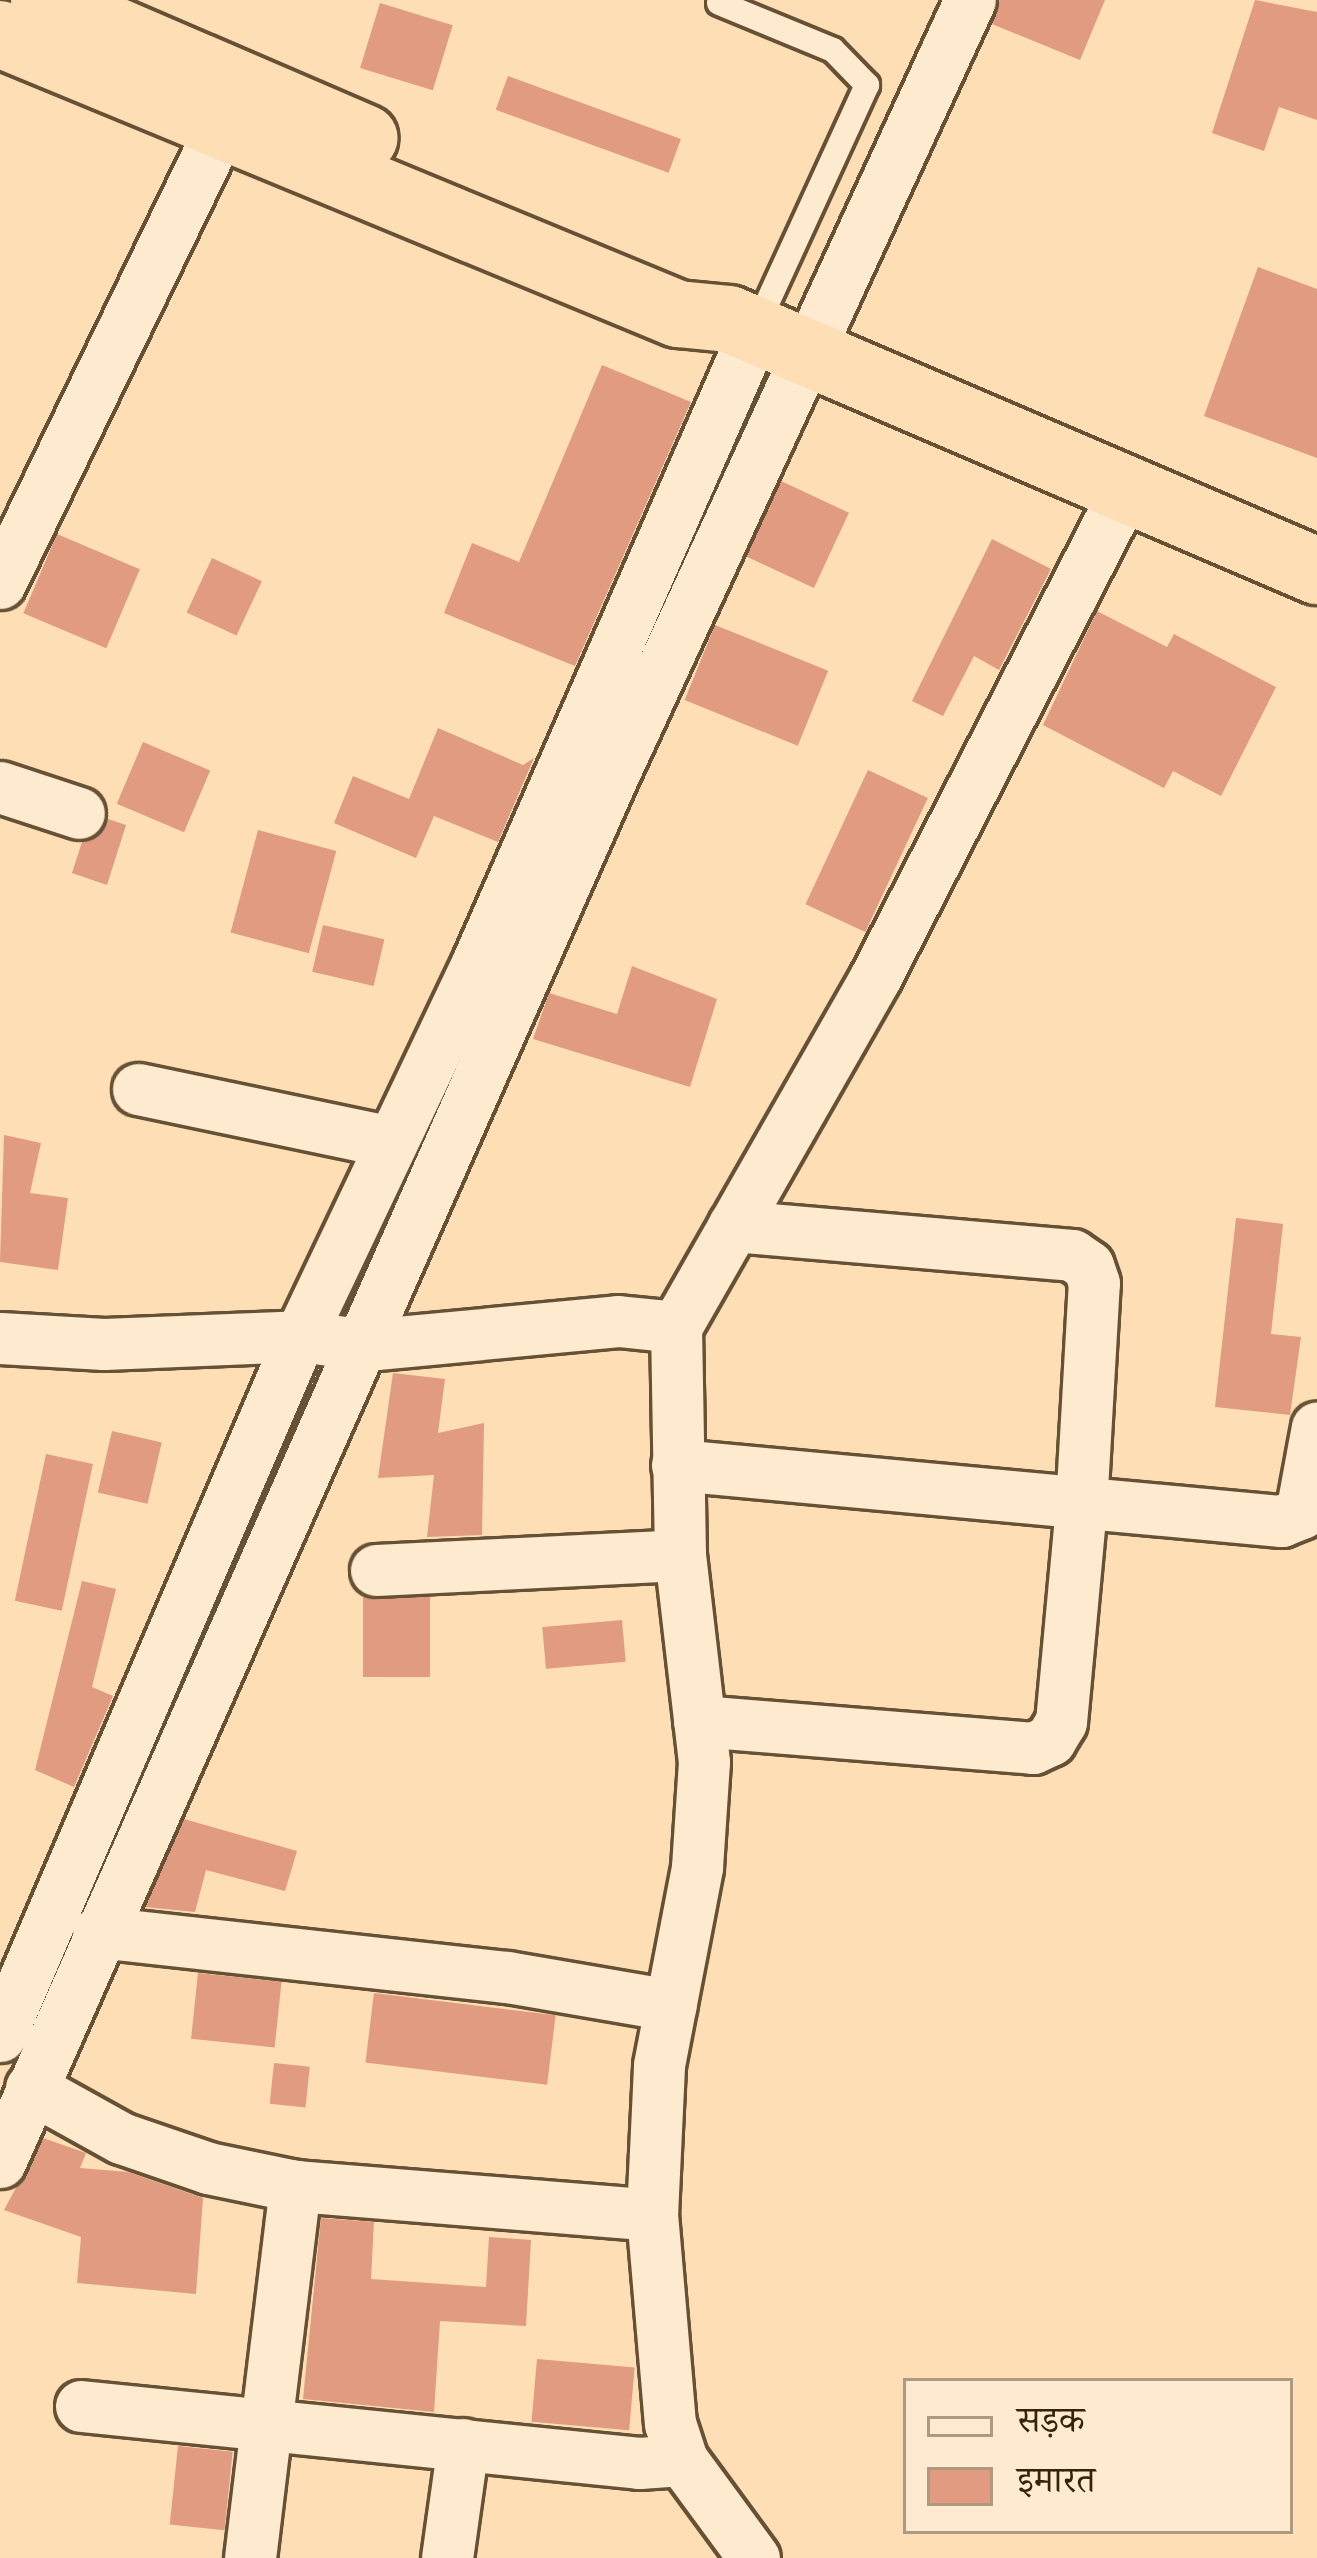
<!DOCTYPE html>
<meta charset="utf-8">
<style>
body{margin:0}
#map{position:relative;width:1317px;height:2558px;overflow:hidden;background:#fddeb5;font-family:"IM FELL Double Pica","Noto Serif Devanagari",serif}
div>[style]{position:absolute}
.building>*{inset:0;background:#e09b80;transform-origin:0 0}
.roads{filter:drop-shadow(3px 0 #675135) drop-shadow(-3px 0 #675135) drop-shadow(0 3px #675135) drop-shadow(0 -3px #675135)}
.service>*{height:24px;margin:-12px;padding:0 12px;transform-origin:12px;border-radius:12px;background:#feeacf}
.minor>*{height:51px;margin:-25.5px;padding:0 25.5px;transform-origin:25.5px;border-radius:25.5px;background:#feeacf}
.trunk>*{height:66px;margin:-33px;padding:0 33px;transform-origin:33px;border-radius:33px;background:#fddeb5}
span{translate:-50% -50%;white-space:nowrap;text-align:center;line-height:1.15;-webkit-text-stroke:12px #feeacf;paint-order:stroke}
.legend{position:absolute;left:903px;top:2378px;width:390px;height:156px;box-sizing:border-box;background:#feeacf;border:3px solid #ae9a80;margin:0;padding:15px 21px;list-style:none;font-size:36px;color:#35220a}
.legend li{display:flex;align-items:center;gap:24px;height:60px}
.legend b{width:60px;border:3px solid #ae9a80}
</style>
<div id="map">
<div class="building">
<i style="clip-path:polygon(1000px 0,1105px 0,1080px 60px,992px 24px)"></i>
<i style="clip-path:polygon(1255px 0,1317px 12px,1317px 120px,1279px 107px,1264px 151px,1212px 133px)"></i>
<i style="left:380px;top:3px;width:76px;height:68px;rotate:17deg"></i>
<i style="left:508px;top:76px;width:184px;height:36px;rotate:20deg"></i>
<i style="clip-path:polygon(1258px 267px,1317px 289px,1317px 458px,1204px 416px)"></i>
<i style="clip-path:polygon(602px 365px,691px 402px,575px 666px,444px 613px,472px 543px,519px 562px)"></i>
<i style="left:781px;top:481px;width:75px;height:83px;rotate:25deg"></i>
<i style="left:57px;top:534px;width:90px;height:86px;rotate:23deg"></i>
<i style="clip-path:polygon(992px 539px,1051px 569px,999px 670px,974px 656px,943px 716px,912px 701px)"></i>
<i style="left:212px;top:558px;width:55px;height:60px;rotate:25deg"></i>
<i style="clip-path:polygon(1097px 611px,1167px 647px,1174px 634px,1276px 687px,1221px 796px,1173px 771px,1164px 788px,1043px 725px)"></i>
<i style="left:715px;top:625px;width:122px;height:81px;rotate:22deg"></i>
<i style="clip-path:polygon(438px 728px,523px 765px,534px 758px,498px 842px,434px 816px,416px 858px,334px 823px,353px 776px,409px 799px)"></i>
<i style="left:143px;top:742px;width:73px;height:67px;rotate:23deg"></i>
<i style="left:868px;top:770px;width:66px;height:148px;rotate:25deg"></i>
<i style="clip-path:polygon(108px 819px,126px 825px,107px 885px,72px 873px,82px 842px)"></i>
<i style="left:258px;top:830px;width:81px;height:106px;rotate:15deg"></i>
<i style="left:323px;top:925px;width:63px;height:48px;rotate:13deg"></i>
<i style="clip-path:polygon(632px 966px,717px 999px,690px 1087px,533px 1039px,549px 993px,617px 1014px)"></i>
<i style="clip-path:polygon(4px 1135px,41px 1143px,30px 1193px,68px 1198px,58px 1270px,0 1262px)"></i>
<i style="clip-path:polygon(1236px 1218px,1283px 1224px,1271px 1334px,1301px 1337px,1290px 1415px,1215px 1407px)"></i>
<i style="clip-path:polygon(393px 1373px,445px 1379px,438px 1433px,484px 1423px,482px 1535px,427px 1537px,434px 1475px,378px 1478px)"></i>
<i style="left:112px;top:1431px;width:51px;height:63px;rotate:13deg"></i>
<i style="left:46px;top:1454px;width:48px;height:150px;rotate:12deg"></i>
<i style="clip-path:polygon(82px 1581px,116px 1589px,92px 1687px,113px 1696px,74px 1787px,35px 1770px)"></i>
<i style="left:363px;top:1597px;width:67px;height:80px"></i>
<i style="left:622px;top:1620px;width:42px;height:80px;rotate:85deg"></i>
<i style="clip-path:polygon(184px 1819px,297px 1851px,285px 1891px,206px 1870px,195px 1912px,145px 1907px)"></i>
<i style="left:198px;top:1973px;width:84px;height:66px;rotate:6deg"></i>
<i style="left:374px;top:1993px;width:183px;height:70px;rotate:7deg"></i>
<i style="left:274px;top:2063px;width:36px;height:41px;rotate:6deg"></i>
<i style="clip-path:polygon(43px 2138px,86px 2153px,80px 2168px,128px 2172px,203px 2198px,196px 2294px,77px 2283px,81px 2237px,4px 2210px)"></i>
<i style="clip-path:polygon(321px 2218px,374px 2222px,371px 2279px,486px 2287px,489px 2237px,531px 2240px,526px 2326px,440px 2321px,434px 2412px,303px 2399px)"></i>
<i style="left:537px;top:2359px;width:98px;height:63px;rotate:5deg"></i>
<i style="left:178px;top:2446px;width:55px;height:79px;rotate:6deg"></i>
</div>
<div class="roads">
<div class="service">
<i style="left:719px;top:3px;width:123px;rotate:22.4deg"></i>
<i style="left:833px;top:50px;width:49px;rotate:45.8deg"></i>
<i style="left:867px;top:85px;width:267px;rotate:114.6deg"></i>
</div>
<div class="minor">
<i style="left:0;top:583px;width:507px;rotate:-64.14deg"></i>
<i style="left:0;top:787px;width:83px;rotate:18.2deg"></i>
<i style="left:138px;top:1089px;width:259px;rotate:11.8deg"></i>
<i style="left:0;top:1338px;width:104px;rotate:3.3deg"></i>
<i style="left:104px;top:1344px;width:196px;rotate:-2.3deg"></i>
<i style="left:300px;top:1336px;width:67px;rotate:7.8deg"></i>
<i style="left:366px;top:1345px;width:253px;rotate:-5.4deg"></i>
<i style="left:618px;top:1321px;width:58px;rotate:5.9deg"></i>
<i style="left:677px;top:1465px;width:607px;rotate:5.3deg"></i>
<i style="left:1281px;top:1521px;width:22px;rotate:-22deg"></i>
<i style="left:1301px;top:1513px;width:87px;rotate:-79.5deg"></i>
<i style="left:376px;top:1570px;width:304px;rotate:-2.8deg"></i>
<i style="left:699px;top:1721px;width:335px;rotate:4.6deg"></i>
<i style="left:1033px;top:1748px;width:19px;rotate:-25deg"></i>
<i style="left:1050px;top:1740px;width:21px;rotate:-59deg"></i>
<i style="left:1061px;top:1722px;width:217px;rotate:-84.7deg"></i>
<i style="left:1081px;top:1506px;width:223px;rotate:-86.7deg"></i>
<i style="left:1094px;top:1283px;width:18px;rotate:-109deg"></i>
<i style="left:1088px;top:1266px;width:19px;rotate:-145deg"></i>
<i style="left:1072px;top:1255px;width:340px;rotate:-175.1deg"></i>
<i style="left:98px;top:1932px;width:411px;rotate:6.3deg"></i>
<i style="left:507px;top:1977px;width:166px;rotate:9.7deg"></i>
<i style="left:0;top:2036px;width:762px;rotate:-66.8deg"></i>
<i style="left:300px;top:1336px;width:415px;rotate:-64.6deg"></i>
<i style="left:478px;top:961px;width:689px;rotate:-66.3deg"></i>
<i style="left:31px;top:2088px;width:103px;rotate:29.1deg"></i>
<i style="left:121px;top:2138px;width:92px;rotate:19deg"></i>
<i style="left:208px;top:2168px;width:89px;rotate:11.7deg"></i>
<i style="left:295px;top:2186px;width:358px;rotate:4.6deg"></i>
<i style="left:0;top:2162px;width:1516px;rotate:-66.16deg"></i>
<i style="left:613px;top:775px;width:853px;rotate:-65.27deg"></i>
<i style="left:81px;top:2406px;width:561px;rotate:5.83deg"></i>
<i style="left:639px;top:2463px;width:43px;rotate:-4deg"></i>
<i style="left:250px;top:2558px;width:375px;rotate:-83.1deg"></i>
<i style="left:447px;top:2558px;width:115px;rotate:-82deg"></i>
<i style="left:754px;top:2558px;width:122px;rotate:-126.3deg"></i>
<i style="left:682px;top:2460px;width:38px;rotate:-108deg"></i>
<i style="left:670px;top:2424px;width:210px;rotate:-94.9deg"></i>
<i style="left:652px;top:2215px;width:150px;rotate:-87.3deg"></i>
<i style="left:659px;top:2065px;width:202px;rotate:-79.1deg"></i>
<i style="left:697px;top:1867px;width:105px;rotate:-86.2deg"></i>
<i style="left:704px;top:1762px;width:208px;rotate:-96.6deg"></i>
<i style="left:680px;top:1555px;width:228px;rotate:-91deg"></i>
<i style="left:676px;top:1327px;width:402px;rotate:-60.3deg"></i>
<i style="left:875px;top:978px;width:552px;rotate:-62.83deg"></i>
</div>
<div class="trunk">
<i style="left:44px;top:0;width:349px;rotate:23.3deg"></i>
<i style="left:0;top:34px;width:734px;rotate:22.44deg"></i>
<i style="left:678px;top:314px;width:51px;rotate:5.6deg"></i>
<i style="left:729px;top:319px;width:640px;rotate:23.2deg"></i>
</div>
</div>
<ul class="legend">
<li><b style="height:15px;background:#feeacf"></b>सड़क</li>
<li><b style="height:33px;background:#e09b80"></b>इमारत</li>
</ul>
</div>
